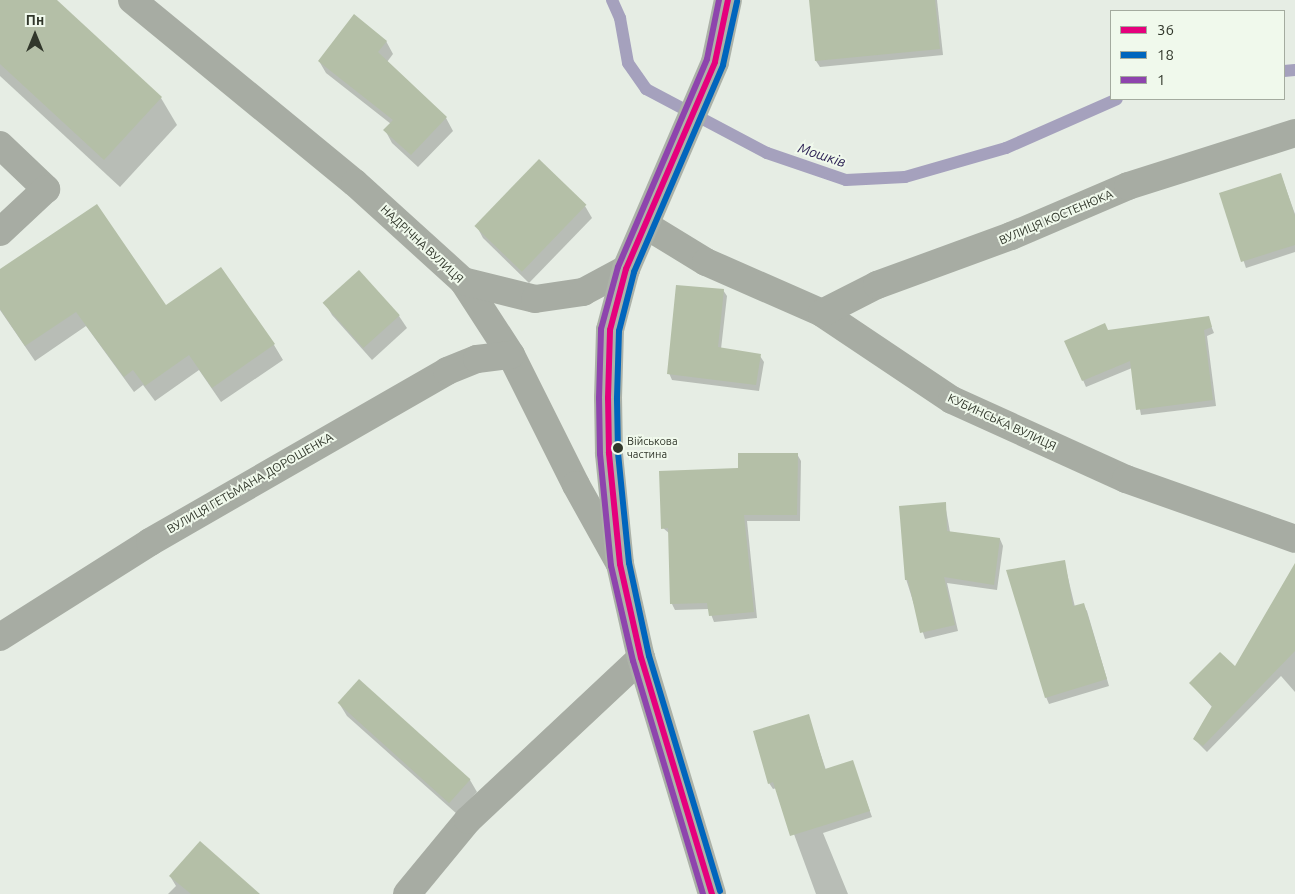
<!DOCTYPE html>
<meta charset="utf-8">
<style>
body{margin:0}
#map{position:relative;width:1295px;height:894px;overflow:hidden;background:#e6ede4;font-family:Ubuntu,sans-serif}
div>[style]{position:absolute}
.shadow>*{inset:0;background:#0003}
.stream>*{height:12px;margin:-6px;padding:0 6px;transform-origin:6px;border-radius:6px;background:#a5a1bd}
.building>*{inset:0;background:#b4bfa7;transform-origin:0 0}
.minor>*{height:28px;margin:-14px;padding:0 14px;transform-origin:14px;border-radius:14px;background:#a7aca3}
.major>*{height:28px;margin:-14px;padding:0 14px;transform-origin:14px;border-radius:14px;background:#acb2a8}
.bus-1>*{height:6px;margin:-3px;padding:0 3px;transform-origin:3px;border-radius:3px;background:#e5007d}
.bus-2>*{height:6px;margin:-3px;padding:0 3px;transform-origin:3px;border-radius:3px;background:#0065bd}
.bus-3>*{height:6px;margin:-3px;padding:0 3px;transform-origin:3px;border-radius:3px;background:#8e44ad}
.dots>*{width:14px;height:14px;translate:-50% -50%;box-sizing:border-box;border:2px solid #f0f9ec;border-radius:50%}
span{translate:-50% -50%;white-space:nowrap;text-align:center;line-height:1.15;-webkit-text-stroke:4px #f0f9ec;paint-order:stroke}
.bus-label{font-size:11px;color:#31372b}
.left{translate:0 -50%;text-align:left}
.street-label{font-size:12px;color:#31372b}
.water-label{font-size:14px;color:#2e2356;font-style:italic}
.legend{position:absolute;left:1110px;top:10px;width:175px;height:90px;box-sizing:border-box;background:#f0f9ec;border:1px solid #a4ab9f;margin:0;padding:6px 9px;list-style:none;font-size:15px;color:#31372b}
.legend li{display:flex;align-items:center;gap:10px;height:25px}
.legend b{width:25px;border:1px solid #a4ab9f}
.north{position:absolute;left:10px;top:10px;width:50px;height:50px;-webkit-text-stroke:4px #f0f9ec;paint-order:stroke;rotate:0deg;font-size:14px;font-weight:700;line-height:20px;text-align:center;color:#31372b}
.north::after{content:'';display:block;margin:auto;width:18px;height:22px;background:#31372b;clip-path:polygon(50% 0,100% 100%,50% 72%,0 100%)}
</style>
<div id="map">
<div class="shadow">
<i style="clip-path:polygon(0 0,55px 0,161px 98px,177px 125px,120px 187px,0 76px)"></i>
<i style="clip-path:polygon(810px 0,937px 0,943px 55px,820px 67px,816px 61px)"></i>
<i style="clip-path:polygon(386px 41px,393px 54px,387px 62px,446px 118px,453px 131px,418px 167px,392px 143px,385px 130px,391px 124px,326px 73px,319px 61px)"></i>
<i style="clip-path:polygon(1281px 175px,1295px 214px,1295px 252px,1246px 268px,1221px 193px)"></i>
<i style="clip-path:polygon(585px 206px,592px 218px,529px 283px,483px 238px,476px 225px)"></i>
<i style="clip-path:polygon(0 271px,166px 307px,274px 345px,283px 360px,221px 402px,199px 370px,155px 401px,143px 385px,134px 392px,86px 326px,35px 361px,0 310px)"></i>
<i style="clip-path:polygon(359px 272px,399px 316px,407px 328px,372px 360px,332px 315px,325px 303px)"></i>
<i style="clip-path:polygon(723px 290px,727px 296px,721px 349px,760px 356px,764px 362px,759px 391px,672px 380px,669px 373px)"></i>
<i style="clip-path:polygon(1208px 318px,1214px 333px,1207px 336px,1216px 406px,1141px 415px,1132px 368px,1086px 387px,1066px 341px,1108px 331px)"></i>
<i style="clip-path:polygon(797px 454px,801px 461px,800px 521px,747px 521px,757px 618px,714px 622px,709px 609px,675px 610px,672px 604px,670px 534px,663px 528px,739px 469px)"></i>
<i style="clip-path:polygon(945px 504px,950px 532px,1000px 539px,1003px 546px,997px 590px,947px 583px,958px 631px,925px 639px,906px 579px)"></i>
<i style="clip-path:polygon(1064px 561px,1075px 607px,1083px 605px,1087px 611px,1109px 686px,1049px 704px,1046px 697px)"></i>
<i style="clip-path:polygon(1295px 606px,1295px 692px,1281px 676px,1207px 752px,1194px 739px,1213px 708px,1191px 684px,1235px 668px)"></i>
<i style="clip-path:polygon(339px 703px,470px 780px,477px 792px,457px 814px,347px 716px)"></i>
<i style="clip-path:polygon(808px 716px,826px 770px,852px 762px,872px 817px,823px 833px,848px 894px,816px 894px,777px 788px,773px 789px,769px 783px)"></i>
<i style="clip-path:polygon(170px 876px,258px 894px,168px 894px,176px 886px)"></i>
</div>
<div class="stream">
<i style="left:612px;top:0;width:20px;rotate:66deg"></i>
<i style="left:620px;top:18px;width:46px;rotate:79.9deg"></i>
<i style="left:628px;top:63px;width:32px;rotate:55deg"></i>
<i style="left:646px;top:89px;width:137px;rotate:27.9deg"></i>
<i style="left:767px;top:153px;width:83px;rotate:18.9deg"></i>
<i style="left:846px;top:180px;width:59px;rotate:-2.9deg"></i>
<i style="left:905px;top:177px;width:105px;rotate:-16deg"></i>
<i style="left:1006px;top:148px;width:121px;rotate:-23.8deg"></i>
<i style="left:1284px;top:71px;width:11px;rotate:-5deg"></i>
</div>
<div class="building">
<i style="clip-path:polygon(0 0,57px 0,162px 97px,104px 160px,0 64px)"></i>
<i style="clip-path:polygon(809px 0,935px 0,940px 49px,815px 61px)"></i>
<i style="clip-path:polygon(354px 14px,387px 41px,378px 52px,447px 117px,411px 155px,383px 130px,393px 120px,318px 61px)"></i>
<i style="left:539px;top:159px;width:66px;height:93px;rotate:44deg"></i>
<i style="clip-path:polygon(1281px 173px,1295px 216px,1295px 245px,1241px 262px,1219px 193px)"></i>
<i style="clip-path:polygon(97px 204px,166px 305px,221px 267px,275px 344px,212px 388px,189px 355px,145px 386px,133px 370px,124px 377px,76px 312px,25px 346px,0 309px,0 269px)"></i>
<i style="left:359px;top:270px;width:61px;height:49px;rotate:48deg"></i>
<i style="clip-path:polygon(676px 285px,724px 289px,718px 347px,761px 354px,756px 385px,667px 374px)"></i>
<i style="clip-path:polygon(1209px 316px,1212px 327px,1204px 330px,1213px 400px,1136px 410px,1130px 361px,1082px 381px,1064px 341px,1105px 323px,1108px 330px)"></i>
<i style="clip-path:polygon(738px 453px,798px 453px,797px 515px,744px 515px,754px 612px,709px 616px,707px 603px,670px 604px,668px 528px,661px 529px,659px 471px,738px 468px)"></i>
<i style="clip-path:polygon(946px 502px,947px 531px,1000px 538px,994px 585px,944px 577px,955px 625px,920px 633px,908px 580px,905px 580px,899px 506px)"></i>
<i style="clip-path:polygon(1065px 560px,1073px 606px,1084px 603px,1107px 679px,1045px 698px,1006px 570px)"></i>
<i style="clip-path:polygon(1295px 563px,1295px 651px,1203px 746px,1193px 739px,1212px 706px,1189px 683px,1220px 652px,1235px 666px)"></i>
<i style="left:359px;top:679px;width:150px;height:32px;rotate:42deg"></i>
<i style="clip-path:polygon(809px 714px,825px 769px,853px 760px,870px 811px,790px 836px,773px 782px,768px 784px,753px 731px)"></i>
<i style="clip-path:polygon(200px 841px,260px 894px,191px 894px,169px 876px)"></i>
</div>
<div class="minor">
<i style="left:132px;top:0;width:288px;rotate:39.4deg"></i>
<i style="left:355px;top:183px;width:146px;rotate:42.2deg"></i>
<i style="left:463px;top:281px;width:88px;rotate:57deg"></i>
<i style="left:511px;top:355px;width:145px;rotate:63.4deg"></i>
<i style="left:576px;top:485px;width:90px;rotate:60.9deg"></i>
<i style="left:0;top:145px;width:64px;rotate:43.7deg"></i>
<i style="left:46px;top:189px;width:63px;rotate:136.9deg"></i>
<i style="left:647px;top:226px;width:69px;rotate:31.4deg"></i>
<i style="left:706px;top:262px;width:127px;rotate:23.7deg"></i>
<i style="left:822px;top:313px;width:156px;rotate:33.8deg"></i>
<i style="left:952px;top:400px;width:191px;rotate:24.4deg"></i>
<i style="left:1126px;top:479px;width:179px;rotate:19.5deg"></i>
<i style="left:463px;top:281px;width:74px;rotate:14deg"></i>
<i style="left:535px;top:299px;width:49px;rotate:-8.3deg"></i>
<i style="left:583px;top:292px;width:49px;rotate:-28.1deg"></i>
<i style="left:822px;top:313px;width:62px;rotate:-27deg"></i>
<i style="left:877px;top:285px;width:143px;rotate:-20.1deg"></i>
<i style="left:1011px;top:236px;width:127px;rotate:-23.1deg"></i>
<i style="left:1128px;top:186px;width:175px;rotate:-17.6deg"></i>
<i style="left:0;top:637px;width:178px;rotate:-32.3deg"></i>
<i style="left:150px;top:542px;width:343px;rotate:-29.9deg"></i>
<i style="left:447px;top:371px;width:32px;rotate:-22deg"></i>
<i style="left:477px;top:359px;width:34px;rotate:-7deg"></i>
<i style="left:407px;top:894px;width:96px;rotate:-50.5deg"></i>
<i style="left:468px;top:820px;width:237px;rotate:-43.1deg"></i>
</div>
<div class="major">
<i style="left:712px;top:894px;width:246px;rotate:-106.7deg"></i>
<i style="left:641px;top:658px;width:96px;rotate:-102.6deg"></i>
<i style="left:620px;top:564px;width:112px;rotate:-95.7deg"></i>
<i style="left:609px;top:453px;width:55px;rotate:-91deg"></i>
<i style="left:608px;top:398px;width:68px;rotate:-88.3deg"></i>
<i style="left:610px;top:330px;width:63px;rotate:-75.3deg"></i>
<i style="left:626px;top:269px;width:225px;rotate:-66.7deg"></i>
<i style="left:715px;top:62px;width:63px;rotate:-78.2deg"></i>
</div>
<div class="bus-1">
<i style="left:712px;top:894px;width:246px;rotate:-106.7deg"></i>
<i style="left:641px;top:658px;width:96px;rotate:-102.6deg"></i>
<i style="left:620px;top:564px;width:112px;rotate:-95.7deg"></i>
<i style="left:609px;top:453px;width:55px;rotate:-91deg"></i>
<i style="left:608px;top:398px;width:68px;rotate:-88.3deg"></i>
<i style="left:610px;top:330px;width:63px;rotate:-75.3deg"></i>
<i style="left:626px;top:269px;width:225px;rotate:-66.7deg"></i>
<i style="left:715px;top:62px;width:63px;rotate:-78.2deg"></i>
</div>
<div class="bus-2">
<i style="left:720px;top:891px;width:245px;rotate:-106.8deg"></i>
<i style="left:649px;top:656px;width:95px;rotate:-102.1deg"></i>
<i style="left:629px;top:563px;width:112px;rotate:-95.7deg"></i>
<i style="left:618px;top:452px;width:54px;rotate:-91.1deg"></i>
<i style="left:617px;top:398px;width:67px;rotate:-88.3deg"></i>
<i style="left:619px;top:331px;width:61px;rotate:-75.7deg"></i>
<i style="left:634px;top:272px;width:225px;rotate:-66.7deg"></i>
<i style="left:723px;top:65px;width:65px;rotate:-77.5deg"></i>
</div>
<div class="bus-3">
<i style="left:703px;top:894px;width:243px;rotate:-106.7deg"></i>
<i style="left:633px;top:661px;width:98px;rotate:-103deg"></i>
<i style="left:611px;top:566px;width:113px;rotate:-95.6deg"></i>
<i style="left:600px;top:454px;width:56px;rotate:-91deg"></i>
<i style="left:599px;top:398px;width:69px;rotate:-88.3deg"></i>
<i style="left:601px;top:329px;width:64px;rotate:-74.7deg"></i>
<i style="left:618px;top:267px;width:226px;rotate:-66.8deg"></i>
<i style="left:707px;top:59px;width:60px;rotate:-78.5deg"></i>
</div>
<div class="dots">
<i style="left:618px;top:448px;background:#31372b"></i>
</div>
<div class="bus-label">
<span class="left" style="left:627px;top:448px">Військова<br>частина</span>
</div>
<div class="street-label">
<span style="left:1056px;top:217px;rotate:-23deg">ВУЛИЦЯ КОСТЕНЮКА</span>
<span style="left:422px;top:244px;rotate:43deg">НАДРІЧНА ВУЛИЦЯ</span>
<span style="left:1002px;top:422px;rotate:25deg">КУБИНСЬКА ВУЛИЦЯ</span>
<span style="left:250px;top:483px;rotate:-30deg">ВУЛИЦЯ ГЕТЬМАНА ДОРОШЕНКА</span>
</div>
<div class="water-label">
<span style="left:822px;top:155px;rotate:18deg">Мошків</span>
</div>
<ul class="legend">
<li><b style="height:6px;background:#e5007d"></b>36</li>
<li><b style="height:6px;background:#0065bd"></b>18</li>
<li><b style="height:6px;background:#8e44ad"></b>1</li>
</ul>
<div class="north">Пн</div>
</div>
